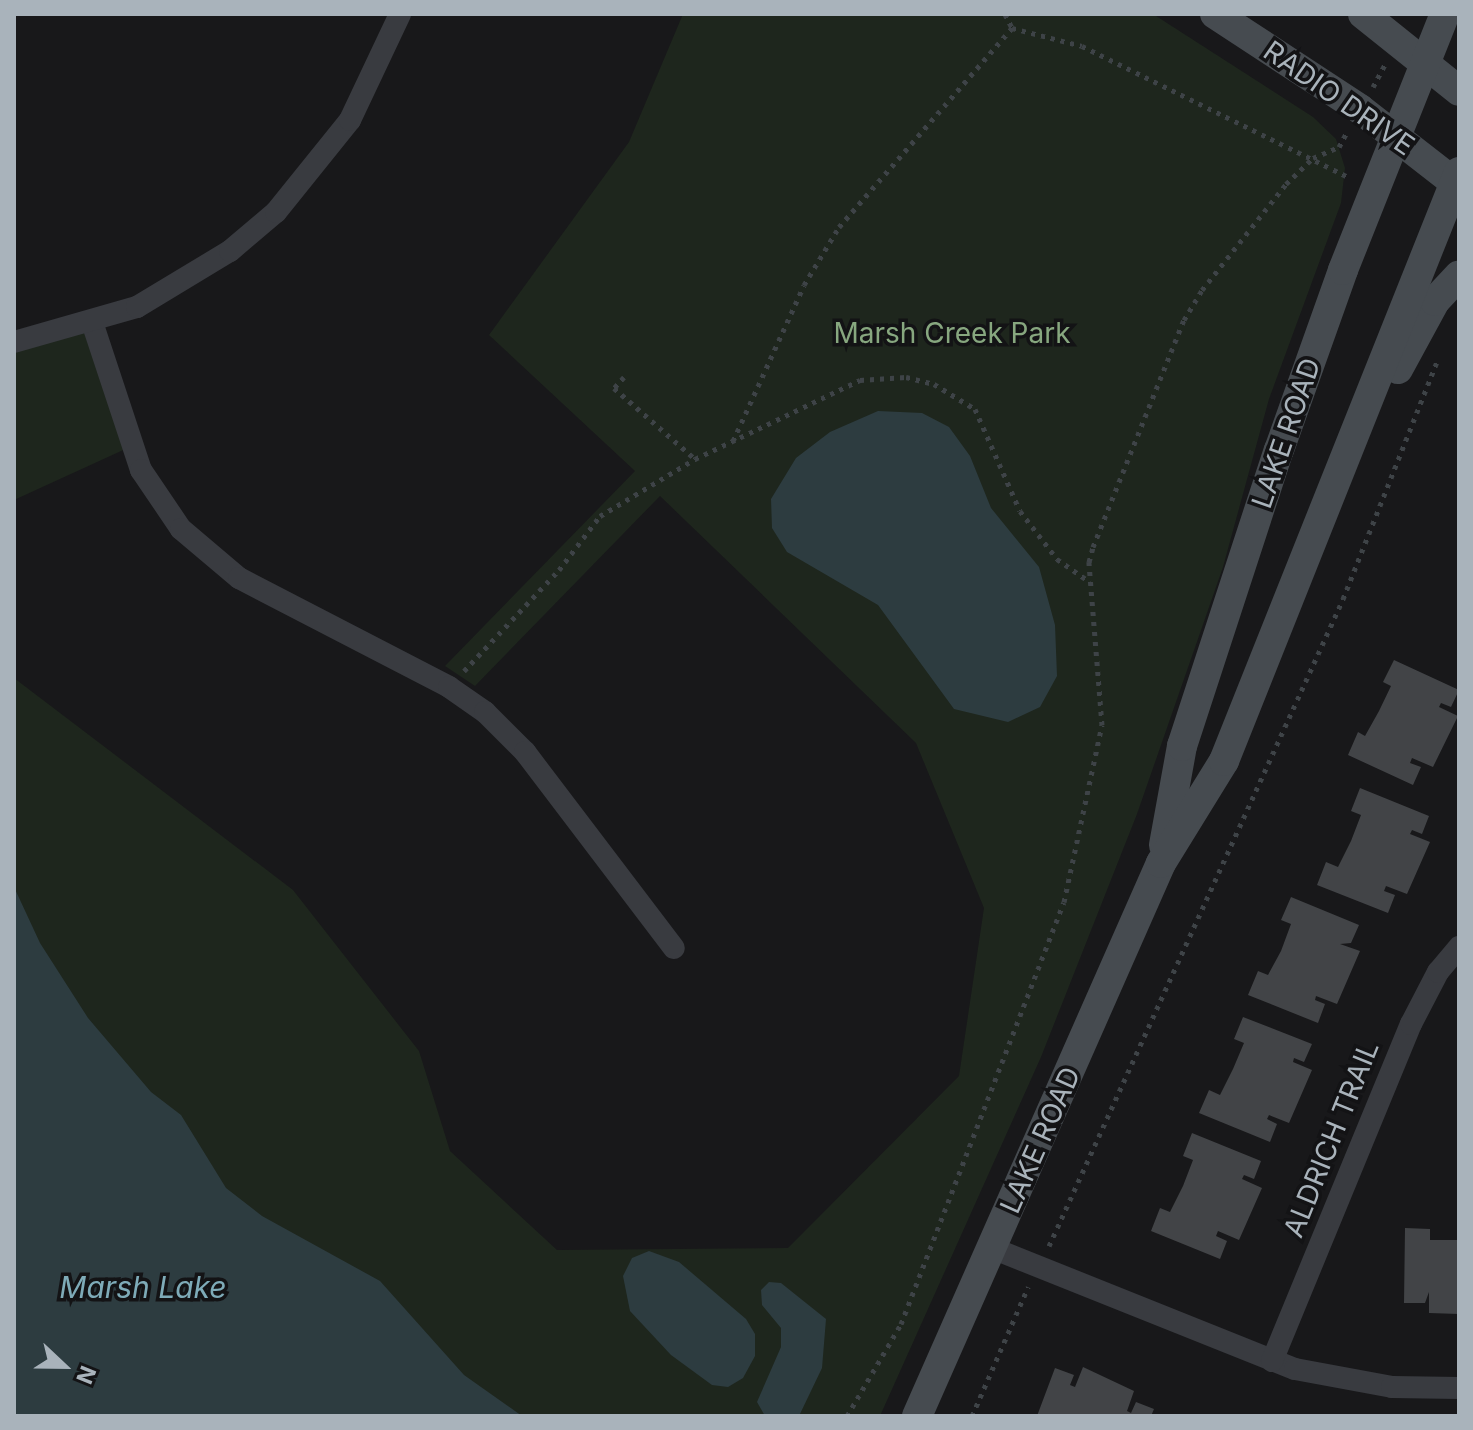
<!DOCTYPE html>
<style>
body{margin:0}
#map{position:relative;width:1473px;height:1430px;overflow:hidden;background:#18181a;font-family:Inter,sans-serif}
div>[style]{position:absolute}
.green>*{inset:0;background:#1e261d}
.water>*{inset:0;background:#2d3c40}
.building>*{inset:0;background:#424447}
.path>*{height:5px;margin-top:-2.5px;transform-origin:0;background:repeating-linear-gradient(90deg,#3e4347 0 4px,transparent 0 10px)}
.street>*{height:22px;margin:-11px;padding:0 11px;transform-origin:11px;border-radius:11px;background:#393b40}
.secondary>*{height:30px;margin:-15px;padding:0 15px;transform-origin:15px;border-radius:15px;background:#464b50}
span{translate:-50% -50%;white-space:nowrap;text-align:center;line-height:1.15;-webkit-text-stroke:7px #131315;paint-order:stroke}
.street-label{font-size:28px;color:#a9b3bb}
.park-label{font-size:28px;color:#87a77f}
.water-label{font-size:30px;color:#7eabb8;font-style:italic}
.frame{position:absolute;inset:0;border:16px solid #a9b3bb;pointer-events:none}
.north{position:absolute;left:24px;top:1326px;width:80px;height:80px;-webkit-text-stroke:6px #131315;paint-order:stroke;rotate:112deg;font-size:22px;font-weight:700;line-height:32px;text-align:center;color:#a9b3bb}
.north::after{content:'';display:block;margin:auto;width:28px;height:36px;background:#a9b3bb;clip-path:polygon(50% 0,100% 100%,50% 72%,0 100%)}
</style>
<div id="map">
<div class="green">
<i style="clip-path:polygon(683px 14px,1153px 14px,1313px 117px,1336px 139px,1345px 168px,1341px 203px,1269px 399px,1223px 567px,1137px 814px,1041px 1057px,880px 1416px,14px 1416px,14px 678px,293px 890px,419px 1051px,450px 1151px,557px 1250px,788px 1248px,959px 1076px,984px 908px,916px 743px,660px 496px,475px 686px,445px 666px,635px 471px,489px 335px,629px 142px)"></i>
<i style="clip-path:polygon(92px 322px,132px 446px,14px 500px,14px 342px)"></i>
</div>
<div class="water">
<i style="clip-path:polygon(878px 411px,922px 413px,949px 427px,970px 456px,991px 508px,1039px 567px,1055px 625px,1057px 676px,1040px 707px,1008px 722px,954px 709px,878px 605px,787px 552px,772px 528px,771px 499px,796px 458px,830px 432px)"></i>
<i style="clip-path:polygon(14px 887px,40px 943px,88px 1018px,151px 1092px,181px 1115px,226px 1188px,262px 1216px,380px 1281px,464px 1375px,522px 1416px,14px 1416px)"></i>
<i style="clip-path:polygon(649px 1251px,679px 1262px,746px 1319px,755px 1334px,755px 1356px,743px 1378px,728px 1387px,712px 1385px,671px 1355px,630px 1311px,623px 1276px,632px 1258px)"></i>
<i style="clip-path:polygon(769px 1282px,781px 1283px,826px 1319px,822px 1368px,799px 1416px,765px 1416px,757px 1402px,781px 1347px,781px 1328px,762px 1305px,761px 1290px)"></i>
</div>
<div class="building">
<i style="clip-path:polygon(1394px 660px,1459px 690px,1451px 707px,1441px 703px,1439px 707px,1458px 716px,1433px 767px,1412px 758px,1410px 763px,1421px 767px,1413px 785px,1348px 755px,1358px 732px,1365px 736px,1379px 711px,1391px 686px,1383px 682px)"></i>
<i style="clip-path:polygon(1360px 788px,1429px 816px,1422px 834px,1412px 830px,1410px 834px,1430px 842px,1407px 894px,1386px 886px,1384px 891px,1395px 895px,1388px 913px,1317px 885px,1326px 862px,1338px 867px,1351px 841px,1361px 815px,1351px 811px)"></i>
<i style="clip-path:polygon(1291px 897px,1359px 925px,1351px 943px,1340px 944px,1360px 951px,1337px 1004px,1316px 996px,1315px 1000px,1325px 1004px,1318px 1023px,1248px 995px,1258px 971px,1268px 975px,1281px 951px,1291px 924px,1281px 920px)"></i>
<i style="clip-path:polygon(1243px 1017px,1312px 1044px,1304px 1062px,1294px 1058px,1293px 1062px,1312px 1070px,1289px 1123px,1269px 1115px,1267px 1119px,1277px 1124px,1270px 1142px,1199px 1113px,1209px 1090px,1220px 1095px,1233px 1069px,1244px 1043px,1234px 1039px)"></i>
<i style="clip-path:polygon(1192px 1133px,1261px 1161px,1254px 1179px,1244px 1175px,1242px 1179px,1262px 1188px,1239px 1240px,1218px 1231px,1216px 1236px,1227px 1241px,1220px 1259px,1151px 1231px,1160px 1208px,1170px 1212px,1183px 1186px,1193px 1160px,1183px 1156px)"></i>
<i style="clip-path:polygon(1405px 1228px,1430px 1229px,1430px 1240px,1459px 1240px,1459px 1314px,1429px 1313px,1429px 1292px,1425px 1303px,1404px 1303px)"></i>
<i style="clip-path:polygon(1083px 1367px,1134px 1391px,1127px 1411px,1131px 1413px,1136px 1402px,1154px 1409px,1151px 1416px,1037px 1416px,1055px 1368px,1074px 1375px,1070px 1385px,1075px 1387px)"></i>
</div>
<div class="path">
<i style="left:1005px;top:14px;width:16px;rotate:63deg"></i>
<i style="left:1373px;top:87px;width:26px;rotate:-62deg"></i>
<i style="left:624px;top:377px;width:15px;rotate:132deg"></i>
<i style="left:614px;top:388px;width:108px;rotate:41.2deg"></i>
<i style="left:733px;top:441px;width:171px;rotate:-65.5deg"></i>
<i style="left:804px;top:285px;width:68px;rotate:-58.9deg"></i>
<i style="left:839px;top:227px;width:264px;rotate:-49deg"></i>
<i style="left:1012px;top:28px;width:72px;rotate:14.4deg"></i>
<i style="left:1082px;top:46px;width:299px;rotate:26.2deg"></i>
<i style="left:464px;top:671px;width:139px;rotate:-46.8deg"></i>
<i style="left:559px;top:570px;width:68px;rotate:-52.8deg"></i>
<i style="left:600px;top:516px;width:111px;rotate:-31deg"></i>
<i style="left:695px;top:459px;width:183px;rotate:-25.6deg"></i>
<i style="left:860px;top:380px;width:46px;rotate:-3.7deg"></i>
<i style="left:906px;top:377px;width:29px;rotate:14deg"></i>
<i style="left:934px;top:384px;width:48px;rotate:31.4deg"></i>
<i style="left:975px;top:409px;width:111px;rotate:66.2deg"></i>
<i style="left:1020px;top:511px;width:61px;rotate:52.4deg"></i>
<i style="left:1057px;top:559px;width:40px;rotate:34.9deg"></i>
<i style="left:1049px;top:1246px;width:711px;rotate:-65.56deg"></i>
<i style="left:1343px;top:599px;width:255px;rotate:-68.4deg"></i>
<i style="left:847px;top:1416px;width:107px;rotate:-59.6deg"></i>
<i style="left:901px;top:1324px;width:452px;rotate:-68.9deg"></i>
<i style="left:1064px;top:902px;width:181px;rotate:-77.9deg"></i>
<i style="left:1102px;top:725px;width:164px;rotate:-94.6deg"></i>
<i style="left:1089px;top:562px;width:16px;rotate:-75deg"></i>
<i style="left:1093px;top:547px;width:245px;rotate:-68.2deg"></i>
<i style="left:1184px;top:320px;width:35px;rotate:-59deg"></i>
<i style="left:1202px;top:290px;width:135px;rotate:-51.6deg"></i>
<i style="left:1286px;top:184px;width:37px;rotate:-44deg"></i>
<i style="left:1313px;top:158px;width:28px;rotate:-23deg"></i>
<i style="left:1339px;top:147px;width:15px;rotate:-62deg"></i>
<i style="left:972px;top:1416px;width:141px;rotate:-66.5deg"></i>
</div>
<div class="street">
<i style="left:92px;top:322px;width:156px;rotate:71.7deg"></i>
<i style="left:141px;top:470px;width:71px;rotate:55.9deg"></i>
<i style="left:181px;top:529px;width:76px;rotate:40.2deg"></i>
<i style="left:239px;top:578px;width:237px;rotate:27.4deg"></i>
<i style="left:449px;top:687px;width:44px;rotate:34.8deg"></i>
<i style="left:485px;top:712px;width:57px;rotate:45deg"></i>
<i style="left:525px;top:752px;width:246px;rotate:52.8deg"></i>
<i style="left:14px;top:342px;width:128px;rotate:-15.9deg"></i>
<i style="left:137px;top:307px;width:109px;rotate:-31.1deg"></i>
<i style="left:230px;top:251px;width:60px;rotate:-40.3deg"></i>
<i style="left:276px;top:212px;width:118px;rotate:-51.2deg"></i>
<i style="left:350px;top:120px;width:117px;rotate:-64.7deg"></i>
<i style="left:992px;top:1248px;width:326px;rotate:21.8deg"></i>
<i style="left:1295px;top:1369px;width:99px;rotate:10.5deg"></i>
<i style="left:1392px;top:1387px;width:67px;rotate:0.9deg"></i>
<i style="left:1272px;top:1361px;width:365px;rotate:-67.6deg"></i>
<i style="left:1411px;top:1024px;width:59px;rotate:-62.6deg"></i>
<i style="left:1438px;top:972px;width:33px;rotate:-50deg"></i>
</div>
<div class="secondary">
<i style="left:1215px;top:14px;width:173px;rotate:33.2deg"></i>
<i style="left:1360px;top:109px;width:125px;rotate:37.9deg"></i>
<i style="left:1363px;top:14px;width:123px;rotate:38.7deg"></i>
<i style="left:1398px;top:369px;width:77px;rotate:-61.4deg"></i>
<i style="left:1435px;top:301px;width:35px;rotate:-47deg"></i>
<i style="left:1164px;top:845px;width:101px;rotate:-79.7deg"></i>
<i style="left:1182px;top:746px;width:311px;rotate:-71.9deg"></i>
<i style="left:1279px;top:450px;width:191px;rotate:-70.4deg"></i>
<i style="left:1343px;top:270px;width:276px;rotate:-68.3deg"></i>
<i style="left:917px;top:1416px;width:604px;rotate:-66.19deg"></i>
<i style="left:1161px;top:863px;width:120px;rotate:-58.3deg"></i>
<i style="left:1224px;top:761px;width:634px;rotate:-68.25deg"></i>
</div>
<div class="street-label">
<span style="left:1339px;top:98px;rotate:35deg">RADIO DRIVE</span>
<span style="left:1286px;top:433px;rotate:-71deg">LAKE ROAD</span>
<span style="left:1331px;top:1139px;rotate:-68deg">ALDRICH TRAIL</span>
<span style="left:1040px;top:1140px;rotate:-66deg">LAKE ROAD</span>
</div>
<div class="park-label">
<span style="left:952px;top:333px">Marsh Creek Park</span>
</div>
<div class="water-label">
<span style="left:143px;top:1287px">Marsh Lake</span>
</div>
<div class="frame"></div>
<div class="north">N</div>
</div>
